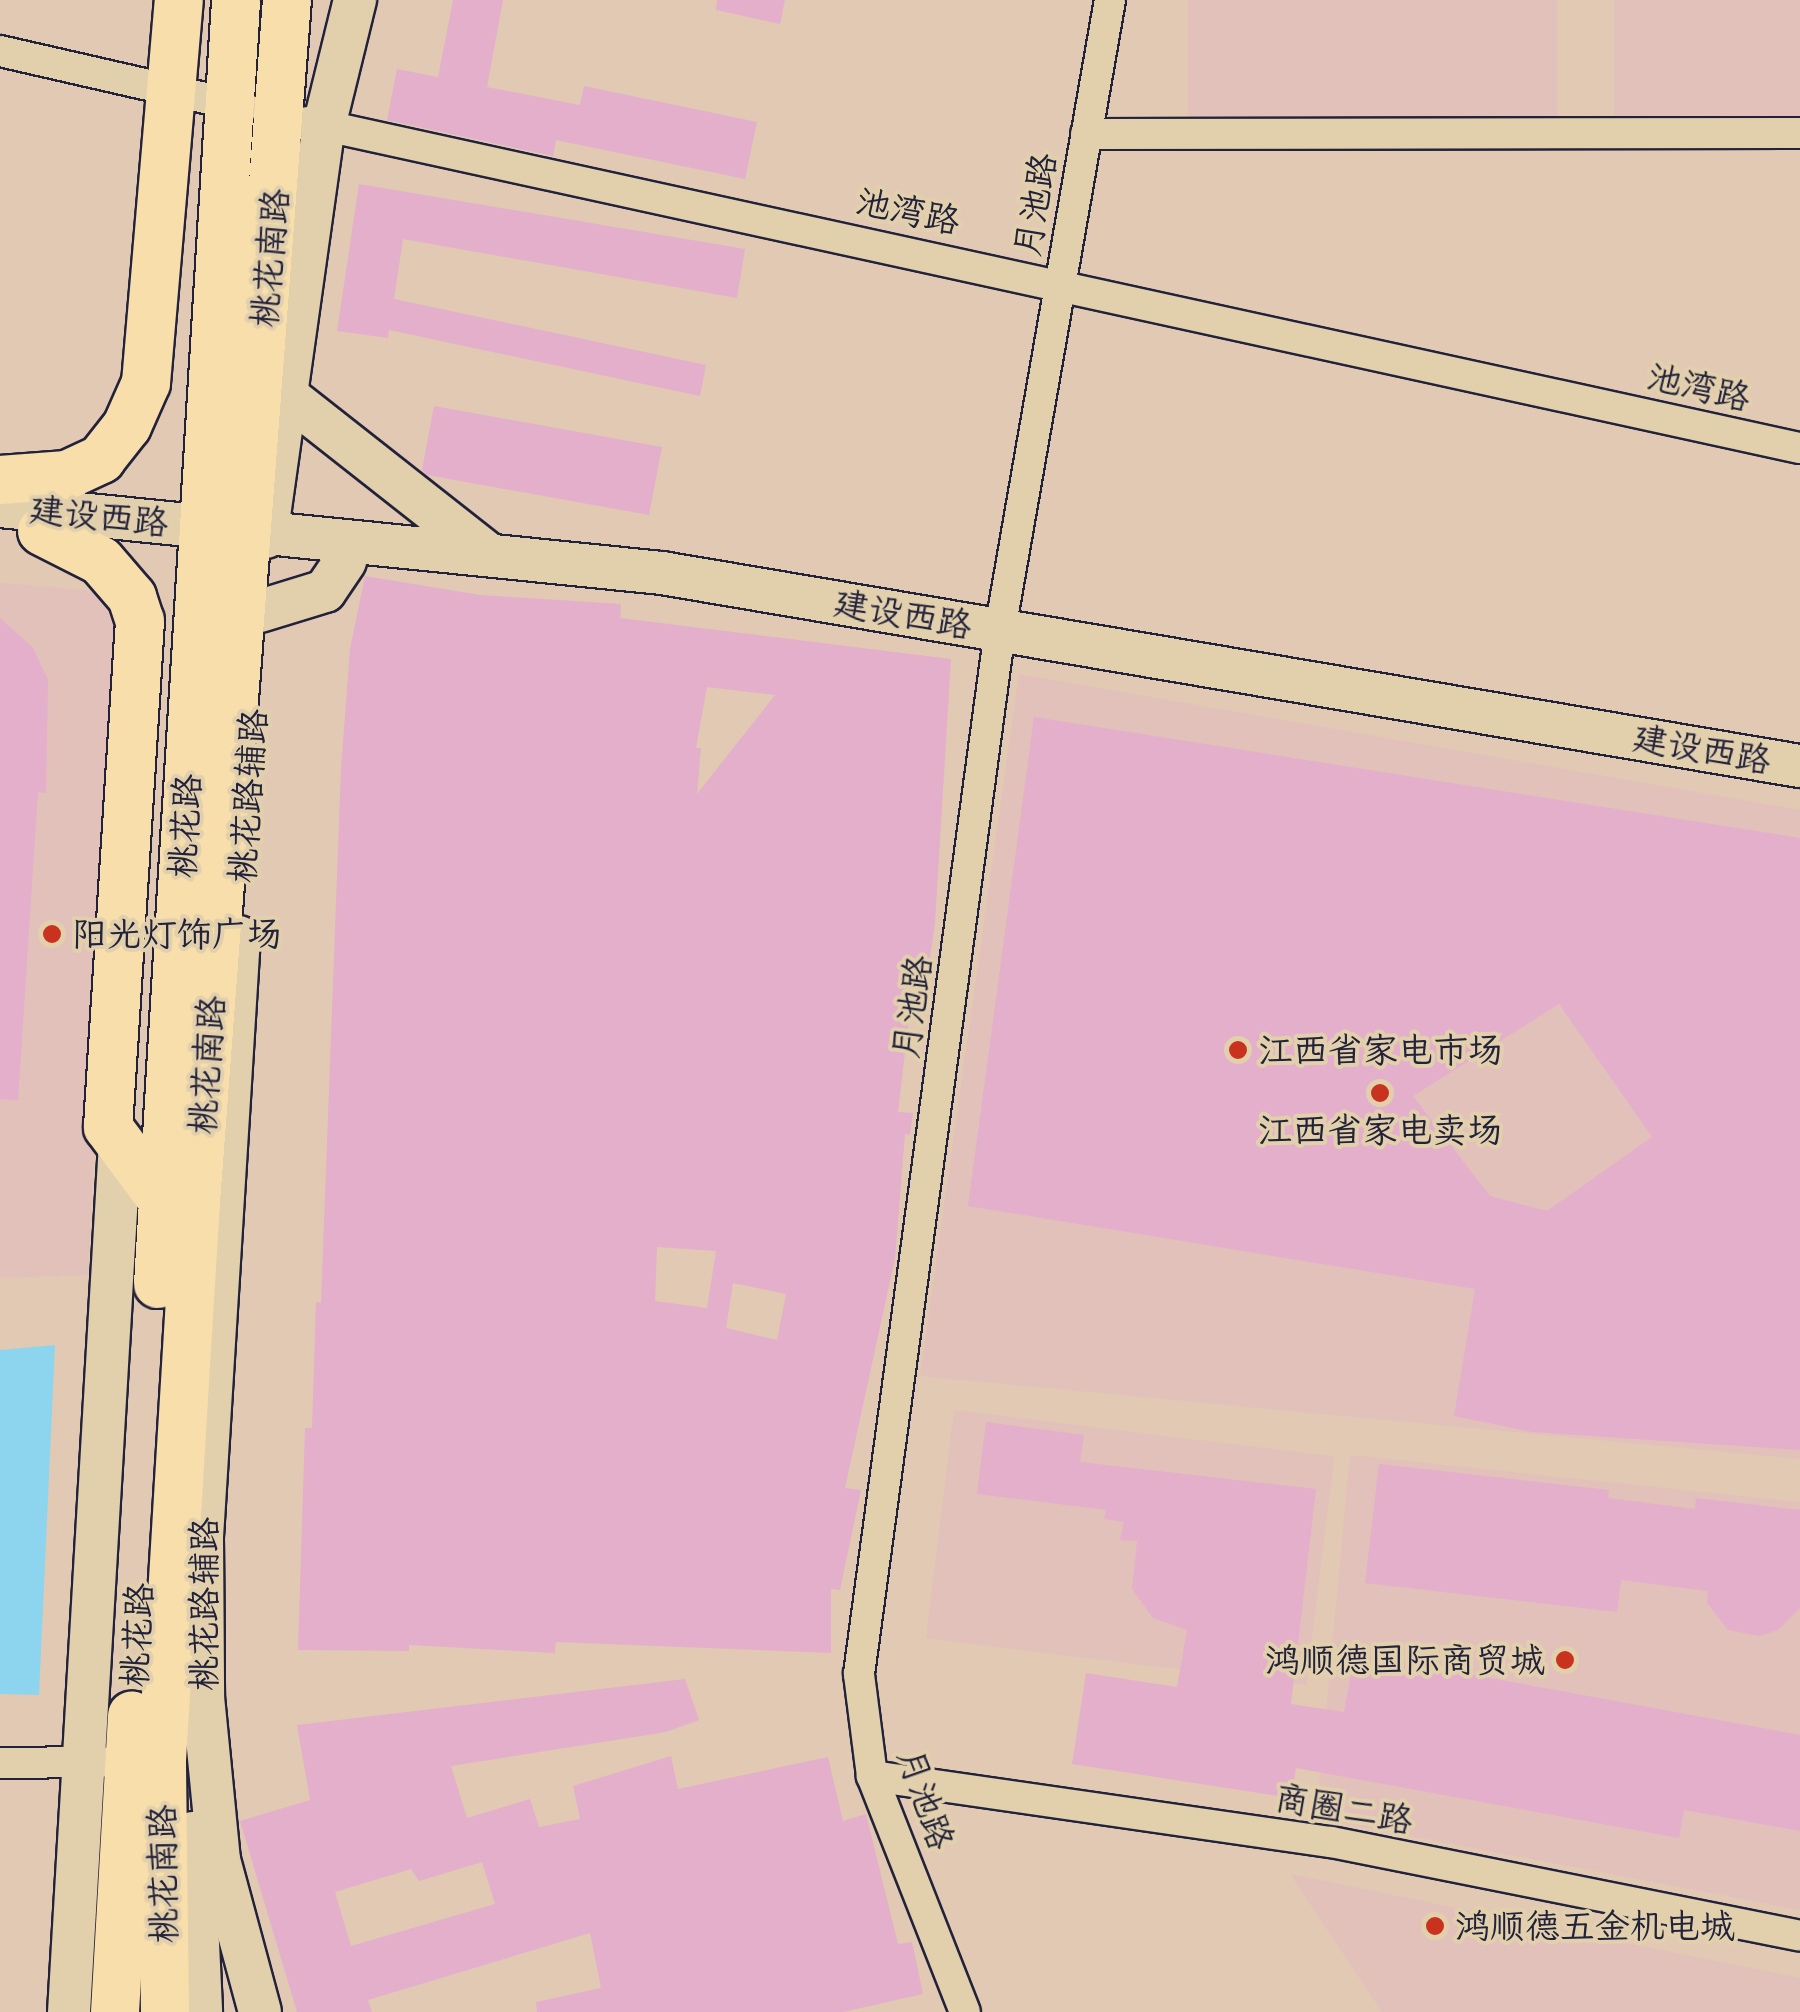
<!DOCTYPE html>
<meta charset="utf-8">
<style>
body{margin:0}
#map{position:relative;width:1800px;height:2012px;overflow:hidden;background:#e2c9b3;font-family:"Shantell Sans","LXGW WenKai TC",sans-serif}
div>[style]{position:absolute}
.built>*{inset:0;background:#e2c1ba;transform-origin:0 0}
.water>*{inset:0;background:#8dd5ee}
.building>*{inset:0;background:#e3afcb}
.roads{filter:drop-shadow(2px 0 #22223b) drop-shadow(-2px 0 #22223b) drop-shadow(0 2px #22223b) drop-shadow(0 -2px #22223b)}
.minor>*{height:30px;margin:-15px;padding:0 15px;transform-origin:15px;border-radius:15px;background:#e2d0ad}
.secondary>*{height:42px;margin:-21px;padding:0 21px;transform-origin:21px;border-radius:21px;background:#e2d0ad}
.primary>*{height:48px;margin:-24px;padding:0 24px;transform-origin:24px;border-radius:24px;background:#f8deab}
.dots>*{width:28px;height:28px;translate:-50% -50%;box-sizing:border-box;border:5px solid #e2d0ad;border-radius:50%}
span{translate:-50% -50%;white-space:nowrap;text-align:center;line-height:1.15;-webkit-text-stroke:8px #e2d0ad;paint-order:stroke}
.street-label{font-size:35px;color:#22223b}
.poi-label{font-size:35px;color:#22223b}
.left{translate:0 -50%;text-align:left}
.right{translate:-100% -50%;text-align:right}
</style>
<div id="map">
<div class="built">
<i style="left:1188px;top:0;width:369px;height:129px"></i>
<i style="left:1614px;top:0;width:186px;height:124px"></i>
<i style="clip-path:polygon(0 583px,119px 593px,88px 1275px,0 1278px)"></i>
<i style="clip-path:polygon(1019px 674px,1800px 810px,1800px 1459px,920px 1376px)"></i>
<i style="left:954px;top:1410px;width:383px;height:230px;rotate:7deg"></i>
<i style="clip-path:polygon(1350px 1455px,1800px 1502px,1800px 1910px,1316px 1818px)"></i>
<i style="clip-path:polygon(1290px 1874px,1800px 1978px,1800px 2012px,1382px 2012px)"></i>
</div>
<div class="water">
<i style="clip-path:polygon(55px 1345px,39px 1695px,0 1694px,0 1350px)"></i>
</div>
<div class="building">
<i style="clip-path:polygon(453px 0,503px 0,487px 87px,580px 105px,584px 86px,757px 122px,745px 179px,556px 140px,553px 156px,387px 120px,397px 69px,438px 77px)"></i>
<i style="clip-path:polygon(717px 0,785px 0,780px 24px,716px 10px)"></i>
<i style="clip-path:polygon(359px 184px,745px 249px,737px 298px,403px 239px,394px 299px,706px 365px,700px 396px,389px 330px,388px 338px,337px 331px)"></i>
<i style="clip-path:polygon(434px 406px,662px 447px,649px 515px,427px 475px,422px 470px)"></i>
<i style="clip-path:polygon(evenodd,365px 576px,480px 595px,621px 604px,620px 618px,951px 659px,935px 923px,926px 986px,913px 984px,898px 1112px,913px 1113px,910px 1135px,905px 1134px,895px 1258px,845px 1488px,861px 1490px,840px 1590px,831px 1589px,831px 1653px,556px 1642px,555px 1653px,409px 1645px,409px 1651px,298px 1650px,305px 1428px,312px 1428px,316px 1302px,321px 1303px,341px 768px,350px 649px,365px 576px,707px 687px,775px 695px,697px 794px,701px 748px,696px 748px,707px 687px,365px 576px,657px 1247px,716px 1251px,707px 1308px,655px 1301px,657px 1247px,365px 576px,733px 1283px,786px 1294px,777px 1340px,726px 1328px,733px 1283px)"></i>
<i style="clip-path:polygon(0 618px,33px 648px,48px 680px,46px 793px,38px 792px,18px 1100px,0 1099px)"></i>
<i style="clip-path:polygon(evenodd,1034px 717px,1800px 838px,1800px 1450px,1532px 1432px,1454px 1416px,1475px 1289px,968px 1206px,1034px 717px,1559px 1004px,1652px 1137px,1547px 1211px,1490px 1196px,1413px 1096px,1559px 1004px)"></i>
<i style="clip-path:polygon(986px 1422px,1084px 1435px,1080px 1462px,1316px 1489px,1291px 1704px,1344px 1712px,1355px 1653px,1800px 1735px,1800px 1831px,1684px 1810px,1679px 1838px,1296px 1768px,1291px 1798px,1072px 1764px,1086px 1673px,1177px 1687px,1187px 1630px,1153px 1618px,1132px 1589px,1137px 1541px,1120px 1540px,1124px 1522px,1104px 1519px,1106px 1510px,977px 1494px)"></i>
<i style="clip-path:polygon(1379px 1464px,1609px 1490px,1608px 1498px,1695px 1509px,1696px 1498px,1800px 1510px,1800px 1608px,1778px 1630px,1759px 1636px,1728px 1630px,1707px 1603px,1708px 1591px,1621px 1580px,1617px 1612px,1365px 1583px)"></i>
<i style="clip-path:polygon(evenodd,685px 1679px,699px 1720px,666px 1732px,451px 1766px,467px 1818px,530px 1799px,539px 1827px,580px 1819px,573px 1786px,671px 1756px,678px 1789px,828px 1757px,843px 1821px,866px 1814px,898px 1944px,912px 1942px,923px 1994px,843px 2012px,537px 2012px,536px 2002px,601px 1988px,590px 1933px,368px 2000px,372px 2012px,297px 2012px,240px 1821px,310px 1800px,297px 1725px,685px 1679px,482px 1862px,495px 1904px,351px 1946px,335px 1892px,411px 1869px,419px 1881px,482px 1862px)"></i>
</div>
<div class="roads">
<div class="minor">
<i style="left:0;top:51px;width:250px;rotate:12.9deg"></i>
<i style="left:308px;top:122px;width:1527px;rotate:12.33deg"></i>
<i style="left:1086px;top:134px;width:714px;rotate:-0.08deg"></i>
<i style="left:0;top:1763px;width:101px;rotate:-0.6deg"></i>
<i style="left:872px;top:1776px;width:464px;rotate:8.2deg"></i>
<i style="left:1331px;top:1842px;width:478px;rotate:11.3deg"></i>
<i style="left:965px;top:2012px;width:254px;rotate:-111.5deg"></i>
<i style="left:872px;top:1776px;width:103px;rotate:-97.3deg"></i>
<i style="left:859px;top:1674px;width:1053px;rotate:-82.31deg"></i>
<i style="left:1000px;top:630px;width:640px;rotate:-80.1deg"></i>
</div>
<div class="secondary">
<i style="left:286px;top:395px;width:258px;rotate:38.2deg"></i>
<i style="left:0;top:506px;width:665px;rotate:5.78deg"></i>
<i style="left:662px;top:573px;width:1154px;rotate:9.63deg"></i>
<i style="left:266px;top:537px;width:415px;rotate:-82deg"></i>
<i style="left:324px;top:126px;width:130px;rotate:-76.2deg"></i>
<i style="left:260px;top:611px;width:68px;rotate:-17.1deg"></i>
<i style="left:325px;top:591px;width:36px;rotate:-56deg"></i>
<i style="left:239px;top:937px;width:601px;rotate:93.53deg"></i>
<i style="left:202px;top:1537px;width:160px;rotate:89.6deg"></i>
<i style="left:203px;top:1697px;width:164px;rotate:84.4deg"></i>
<i style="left:219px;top:1860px;width:157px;rotate:74.9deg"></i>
<i style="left:193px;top:1833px;width:179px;rotate:87.4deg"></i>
<i style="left:69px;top:2012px;width:870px;rotate:-86.64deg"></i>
</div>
<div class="primary">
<i style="left:0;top:480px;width:67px;rotate:-4.3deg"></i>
<i style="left:67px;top:475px;width:38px;rotate:-25deg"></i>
<i style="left:101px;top:459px;width:42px;rotate:-51.8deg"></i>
<i style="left:127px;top:426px;width:47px;rotate:-66.2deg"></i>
<i style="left:146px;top:383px;width:384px;rotate:-85.1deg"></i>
<i style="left:42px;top:531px;width:66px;rotate:27deg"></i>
<i style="left:101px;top:561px;width:48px;rotate:49.3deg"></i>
<i style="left:132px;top:597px;width:25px;rotate:72deg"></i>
<i style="left:140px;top:621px;width:507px;rotate:93.62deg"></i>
<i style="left:108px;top:1127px;width:92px;rotate:53.4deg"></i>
<i style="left:158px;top:1284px;width:1286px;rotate:-86.52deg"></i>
<i style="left:115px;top:2012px;width:297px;rotate:-86.7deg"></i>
<i style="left:165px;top:2012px;width:252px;rotate:-90.7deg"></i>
<i style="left:162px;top:1760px;width:560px;rotate:-86.52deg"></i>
<i style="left:196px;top:1201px;width:1204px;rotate:-85.67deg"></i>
</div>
</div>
<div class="dots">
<i style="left:52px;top:934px;background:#c8321e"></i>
<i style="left:1238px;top:1050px;background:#c8321e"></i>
<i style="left:1380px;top:1093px;background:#c8321e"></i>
<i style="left:1565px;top:1660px;background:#c8321e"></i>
<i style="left:1435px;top:1926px;background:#c8321e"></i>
</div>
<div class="street-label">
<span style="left:1035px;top:205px;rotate:-80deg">月池路</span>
<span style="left:908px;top:211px;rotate:12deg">池湾路</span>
<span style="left:270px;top:258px;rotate:-85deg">桃花南路</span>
<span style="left:1699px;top:387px;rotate:13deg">池湾路</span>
<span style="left:99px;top:516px;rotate:6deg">建设西路</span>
<span style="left:903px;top:614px;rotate:10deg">建设西路</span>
<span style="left:1702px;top:749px;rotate:10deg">建设西路</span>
<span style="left:248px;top:796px;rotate:-86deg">桃花路辅路</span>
<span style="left:185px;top:826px;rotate:-87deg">桃花路</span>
<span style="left:912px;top:1007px;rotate:-82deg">月池路</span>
<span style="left:207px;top:1065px;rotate:-86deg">桃花南路</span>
<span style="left:204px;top:1604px;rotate:-90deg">桃花路辅路</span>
<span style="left:137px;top:1635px;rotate:-87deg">桃花路</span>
<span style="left:926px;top:1799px;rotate:71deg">月池路</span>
<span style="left:1344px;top:1809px;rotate:10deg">商圈二路</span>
<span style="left:163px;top:1874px;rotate:-91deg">桃花南路</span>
</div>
<div class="poi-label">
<span class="left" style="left:72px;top:934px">阳光灯饰广场</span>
<span class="left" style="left:1258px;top:1050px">江西省家电市场</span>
<span style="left:1380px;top:1130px">江西省家电卖场</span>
<span class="right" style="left:1545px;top:1660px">鸿顺德国际商贸城</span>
<span class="left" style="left:1455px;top:1926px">鸿顺德五金机电城</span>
</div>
</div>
